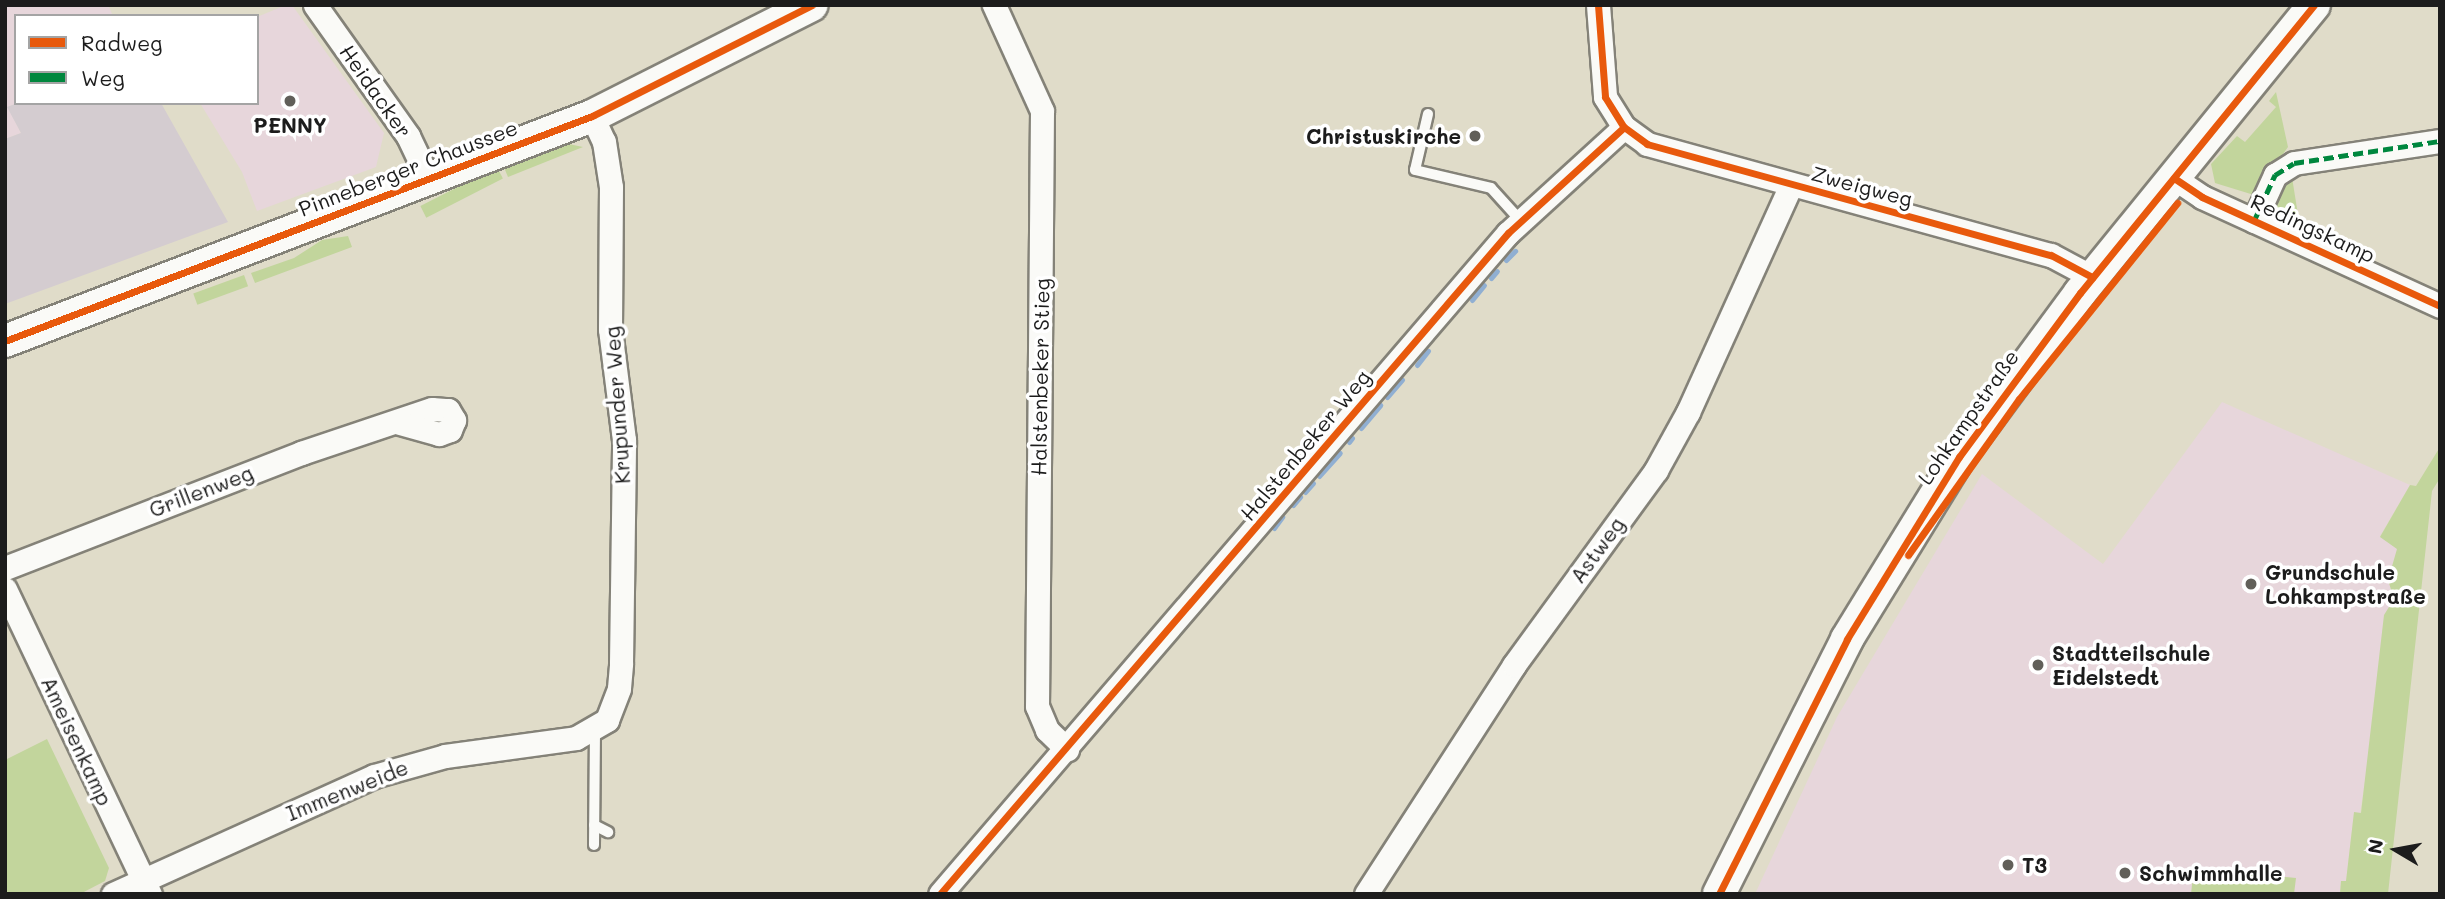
<!DOCTYPE html>
<meta charset="utf-8">
<style>
body{margin:0}
#map{position:relative;width:2445px;height:899px;overflow:hidden;background:#e0dcc9;font-family:Mali,sans-serif}
div>[style]{position:absolute}
.built>*{inset:0;background:#e7d6db}
.industrial>*{inset:0;background:#d4ccd0}
.green>*{inset:0;background:#c2d59c;transform-origin:0 0}
.stream>*{height:5px;margin:-2.5px;padding:0 2.5px;transform-origin:2.5px;border-radius:2.5px;background:#90afd2}
.roads{filter:drop-shadow(2px 0 #848278) drop-shadow(-2px 0 #848278) drop-shadow(0 2px #848278) drop-shadow(0 -2px #848278)}
.lane>*{height:10px;margin:-5px;padding:0 5px;transform-origin:5px;border-radius:5px;background:#fafaf7}
.street>*{height:23px;margin:-11.5px;padding:0 11.5px;transform-origin:11.5px;border-radius:11.5px;background:#fafaf7}
.secondary>*{height:32px;margin:-16px;padding:0 16px;transform-origin:16px;border-radius:16px;background:#fafaf7}
.quiet>*{height:5px;margin-top:-2.5px;transform-origin:0;background:repeating-linear-gradient(90deg,#00873e 0 10px,transparent 0 15px)}
.cycleway>*{height:7px;margin:-3.5px;padding:0 3.5px;transform-origin:3.5px;border-radius:3.5px;background:#e8590c}
.dots>*{width:19px;height:19px;translate:-50% -50%;box-sizing:border-box;border:4px solid #fff;border-radius:50%}
span{translate:-50% -50%;white-space:nowrap;text-align:center;line-height:1.15;-webkit-text-stroke:7px #fff;paint-order:stroke}
.street-label{font-size:21px;color:#1c1c1c}
.poi-label{font-size:21px;color:#1c1c1c;font-weight:700}
.right{translate:-100% -50%;text-align:right}
.left{translate:0 -50%;text-align:left}
.frame{position:absolute;inset:0;border:7px solid #1c1c1c;pointer-events:none}
.legend{position:absolute;left:14px;top:14px;width:245px;height:91px;box-sizing:border-box;background:#fff;border:2px solid #a4a4a4;margin:0;padding:9px 12px;list-style:none;font-size:21px;color:#1c1c1c}
.legend li{display:flex;align-items:center;gap:14px;height:35px}
.legend b{width:35px;border:2px solid #a4a4a4}
.north{position:absolute;left:2361px;top:815px;width:70px;height:70px;-webkit-text-stroke:5px #fff;paint-order:stroke;rotate:280deg;font-size:19px;font-weight:700;line-height:28px;text-align:center;color:#1c1c1c}
.north::after{content:'';display:block;margin:auto;width:24px;height:32px;background:#1c1c1c;clip-path:polygon(50% 0,100% 100%,50% 72%,0 100%)}
</style>
<div id="map">
<div class="built">
<i style="clip-path:polygon(5px 5px,108px 5px,113px 16px,16px 16px,18px 103px,8px 107px,21px 133px,5px 139px)"></i>
<i style="clip-path:polygon(286px 5px,292px 5px,384px 133px,376px 167px,257px 211px,242px 172px,200px 103px,257px 103px,257px 17px)"></i>
<i style="clip-path:polygon(2222px 402px,2410px 485px,2380px 536px,2397px 549px,2394px 599px,2360px 813px,2354px 813px,2346px 882px,2341px 881px,2340px 894px,1755px 894px,1837px 717px,1982px 474px,2103px 564px)"></i>
</div>
<div class="industrial">
<i style="clip-path:polygon(18px 103px,161px 103px,228px 222px,5px 304px,5px 139px,21px 133px,7px 107px)"></i>
</div>
<div class="green">
<i style="clip-path:polygon(2276px 92px,2288px 147px,2254px 195px,2215px 183px,2211px 164px,2237px 136px,2245px 142px,2276px 107px,2269px 101px)"></i>
<i style="clip-path:polygon(564px 143px,583px 147px,508px 177px,503px 165px)"></i>
<i style="left:497px;top:167px;width:13px;height:86px;rotate:63deg"></i>
<i style="clip-path:polygon(2291px 171px,2299px 221px,2270px 207px,2280px 182px)"></i>
<i style="clip-path:polygon(348px 236px,352px 247px,255px 283px,251px 273px,294px 258px,322px 240px)"></i>
<i style="left:244px;top:275px;width:12px;height:54px;rotate:70deg"></i>
<i style="clip-path:polygon(2440px 447px,2440px 478px,2432px 491px,2388px 894px,2340px 894px,2341px 881px,2346px 881px,2354px 812px,2361px 813px,2384px 615px,2394px 599px,2388px 580px,2397px 549px,2380px 537px,2410px 485px,2416px 486px)"></i>
<i style="clip-path:polygon(47px 739px,109px 868px,105px 881px,80px 894px,5px 894px,5px 760px)"></i>
<i style="clip-path:polygon(2194px 867px,2296px 878px,2294px 894px,2191px 894px)"></i>
</div>
<div class="stream">
<i style="left:1506px;top:260px;width:13px;rotate:-45deg"></i>
<i style="left:1491px;top:278px;width:9px;rotate:-49deg"></i>
<i style="left:1472px;top:300px;width:19px;rotate:-51deg"></i>
<i style="left:1417px;top:365px;width:18px;rotate:-52deg"></i>
<i style="left:1387px;top:397px;width:23px;rotate:-49deg"></i>
<i style="left:1361px;top:428px;width:30px;rotate:-50deg"></i>
<i style="left:1349px;top:442px;width:5px;rotate:-53deg"></i>
<i style="left:1319px;top:476px;width:31px;rotate:-48deg"></i>
<i style="left:1305px;top:492px;width:12px;rotate:-48deg"></i>
<i style="left:1293px;top:505px;width:11px;rotate:-49deg"></i>
<i style="left:1274px;top:528px;width:14px;rotate:-54deg"></i>
</div>
<div class="roads">
<div class="lane">
<i style="left:1428px;top:114px;width:57px;rotate:103.1deg"></i>
<i style="left:1415px;top:170px;width:78px;rotate:13.3deg"></i>
<i style="left:1491px;top:188px;width:43px;rotate:47.8deg"></i>
<i style="left:594px;top:825px;width:16px;rotate:27deg"></i>
<i style="left:594px;top:845px;width:115px;rotate:-89.5deg"></i>
</div>
<div class="street">
<i style="left:315px;top:5px;width:161px;rotate:54.6deg"></i>
<i style="left:408px;top:136px;width:49px;rotate:64.5deg"></i>
<i style="left:994px;top:5px;width:116px;rotate:65.6deg"></i>
<i style="left:1042px;top:111px;width:595px;rotate:90.48deg"></i>
<i style="left:1037px;top:706px;width:26px;rotate:67deg"></i>
<i style="left:1047px;top:730px;width:28px;rotate:44deg"></i>
<i style="left:1598px;top:5px;width:92px;rotate:85.6deg"></i>
<i style="left:1605px;top:97px;width:36px;rotate:58deg"></i>
<i style="left:1624px;top:127px;width:29px;rotate:36deg"></i>
<i style="left:1647px;top:144px;width:419px;rotate:15.4deg"></i>
<i style="left:2051px;top:255px;width:47px;rotate:28.2deg"></i>
<i style="left:2174px;top:178px;width:34px;rotate:34deg"></i>
<i style="left:2202px;top:197px;width:262px;rotate:24.6deg"></i>
<i style="left:2254px;top:221px;width:51px;rotate:-65.5deg"></i>
<i style="left:2275px;top:175px;width:22px;rotate:-32deg"></i>
<i style="left:2294px;top:163px;width:148px;rotate:-8.6deg"></i>
<i style="left:5px;top:568px;width:318px;rotate:-21.2deg"></i>
<i style="left:301px;top:453px;width:138px;rotate:-18.6deg"></i>
<i style="left:432px;top:409px;width:16px;rotate:4deg"></i>
<i style="left:448px;top:410px;width:12px;rotate:59deg"></i>
<i style="left:454px;top:420px;width:11px;rotate:112deg"></i>
<i style="left:450px;top:430px;width:12px;rotate:160deg"></i>
<i style="left:439px;top:434px;width:41px;rotate:-164.2deg"></i>
<i style="left:5px;top:589px;width:338px;rotate:64.6deg"></i>
<i style="left:113px;top:894px;width:286px;rotate:-24.3deg"></i>
<i style="left:374px;top:776px;width:74px;rotate:-15.7deg"></i>
<i style="left:445px;top:756px;width:132px;rotate:-7.8deg"></i>
<i style="left:576px;top:738px;width:36px;rotate:-30deg"></i>
<i style="left:607px;top:720px;width:34px;rotate:-69deg"></i>
<i style="left:619px;top:688px;width:25px;rotate:-85deg"></i>
<i style="left:621px;top:663px;width:223px;rotate:-89.2deg"></i>
<i style="left:624px;top:440px;width:112px;rotate:-97.2deg"></i>
<i style="left:610px;top:329px;width:142px;rotate:-89.6deg"></i>
<i style="left:611px;top:187px;width:46px;rotate:-98.8deg"></i>
<i style="left:604px;top:142px;width:29px;rotate:-115deg"></i>
<i style="left:940px;top:894px;width:872px;rotate:-49.33deg"></i>
<i style="left:1508px;top:233px;width:157px;rotate:-42.4deg"></i>
<i style="left:1366px;top:894px;width:273px;rotate:-57.1deg"></i>
<i style="left:1514px;top:665px;width:241px;rotate:-53.9deg"></i>
<i style="left:1656px;top:470px;width:66px;rotate:-61.1deg"></i>
<i style="left:1688px;top:412px;width:249px;rotate:-65.6deg"></i>
</div>
<div class="secondary">
<i style="left:5px;top:341px;width:629px;rotate:-20.97deg"></i>
<i style="left:592px;top:116px;width:246px;rotate:-26.8deg"></i>
<i style="left:1719px;top:894px;width:285px;rotate:-63.3deg"></i>
<i style="left:1847px;top:639px;width:214px;rotate:-58.4deg"></i>
<i style="left:1959px;top:457px;width:204px;rotate:-53.6deg"></i>
<i style="left:2080px;top:293px;width:371px;rotate:-50.9deg"></i>
</div>
</div>
<div class="quiet">
<i style="left:2254px;top:221px;width:51px;rotate:-65.5deg"></i>
<i style="left:2275px;top:175px;width:22px;rotate:-32deg"></i>
<i style="left:2294px;top:163px;width:148px;rotate:-8.6deg"></i>
</div>
<div class="cycleway">
<i style="left:1598px;top:5px;width:92px;rotate:85.6deg"></i>
<i style="left:1605px;top:97px;width:36px;rotate:58deg"></i>
<i style="left:1624px;top:127px;width:29px;rotate:36deg"></i>
<i style="left:1647px;top:144px;width:419px;rotate:15.4deg"></i>
<i style="left:2051px;top:255px;width:47px;rotate:28.2deg"></i>
<i style="left:2174px;top:178px;width:34px;rotate:34deg"></i>
<i style="left:2202px;top:197px;width:262px;rotate:24.6deg"></i>
<i style="left:5px;top:341px;width:629px;rotate:-20.97deg"></i>
<i style="left:592px;top:116px;width:246px;rotate:-26.8deg"></i>
<i style="left:1908px;top:555px;width:191px;rotate:-54.6deg"></i>
<i style="left:2019px;top:399px;width:252px;rotate:-51.1deg"></i>
<i style="left:940px;top:894px;width:872px;rotate:-49.33deg"></i>
<i style="left:1508px;top:233px;width:157px;rotate:-42.4deg"></i>
<i style="left:1719px;top:894px;width:285px;rotate:-63.3deg"></i>
<i style="left:1847px;top:639px;width:214px;rotate:-58.4deg"></i>
<i style="left:1959px;top:457px;width:204px;rotate:-53.6deg"></i>
<i style="left:2080px;top:293px;width:371px;rotate:-50.9deg"></i>
</div>
<div class="dots">
<i style="left:290px;top:101px;background:#615f59"></i>
<i style="left:1475px;top:136px;background:#615f59"></i>
<i style="left:2251px;top:584px;background:#615f59"></i>
<i style="left:2038px;top:665px;background:#615f59"></i>
<i style="left:2008px;top:865px;background:#615f59"></i>
<i style="left:2125px;top:873px;background:#615f59"></i>
</div>
<div class="street-label">
<span style="left:376px;top:91px;rotate:55deg">Heidacker</span>
<span style="left:408px;top:168px;rotate:-21deg">Pinneberger Chaussee</span>
<span style="left:1862px;top:186px;rotate:15deg">Zweigweg</span>
<span style="left:2313px;top:228px;rotate:25deg">Redingskamp</span>
<span style="left:1040px;top:377px;rotate:-89deg">Halstenbeker Stieg</span>
<span style="left:617px;top:405px;rotate:-94deg">Krupunder Weg</span>
<span style="left:1968px;top:417px;rotate:-55deg">Lohkampstraße</span>
<span style="left:1305px;top:445px;rotate:-50deg">Halstenbeker Weg</span>
<span style="left:201px;top:491px;rotate:-21deg">Grillenweg</span>
<span style="left:1597px;top:550px;rotate:-54deg">Astweg</span>
<span style="left:77px;top:741px;rotate:65deg">Ameisenkamp</span>
<span style="left:347px;top:790px;rotate:-22deg">Immenweide</span>
</div>
<div class="poi-label">
<span style="left:290px;top:125px">PENNY</span>
<span class="right" style="left:1461px;top:136px">Christuskirche</span>
<span class="left" style="left:2265px;top:584px">Grundschule<br>Lohkampstraße</span>
<span class="left" style="left:2052px;top:665px">Stadtteilschule<br>Eidelstedt</span>
<span class="left" style="left:2022px;top:865px">T3</span>
<span class="left" style="left:2139px;top:873px">Schwimmhalle</span>
</div>
<div class="frame"></div>
<ul class="legend">
<li><b style="height:9px;background:#e8590c"></b>Radweg</li>
<li><b style="height:9px;background:#00873e"></b>Weg</li>
</ul>
<div class="north">N</div>
</div>
